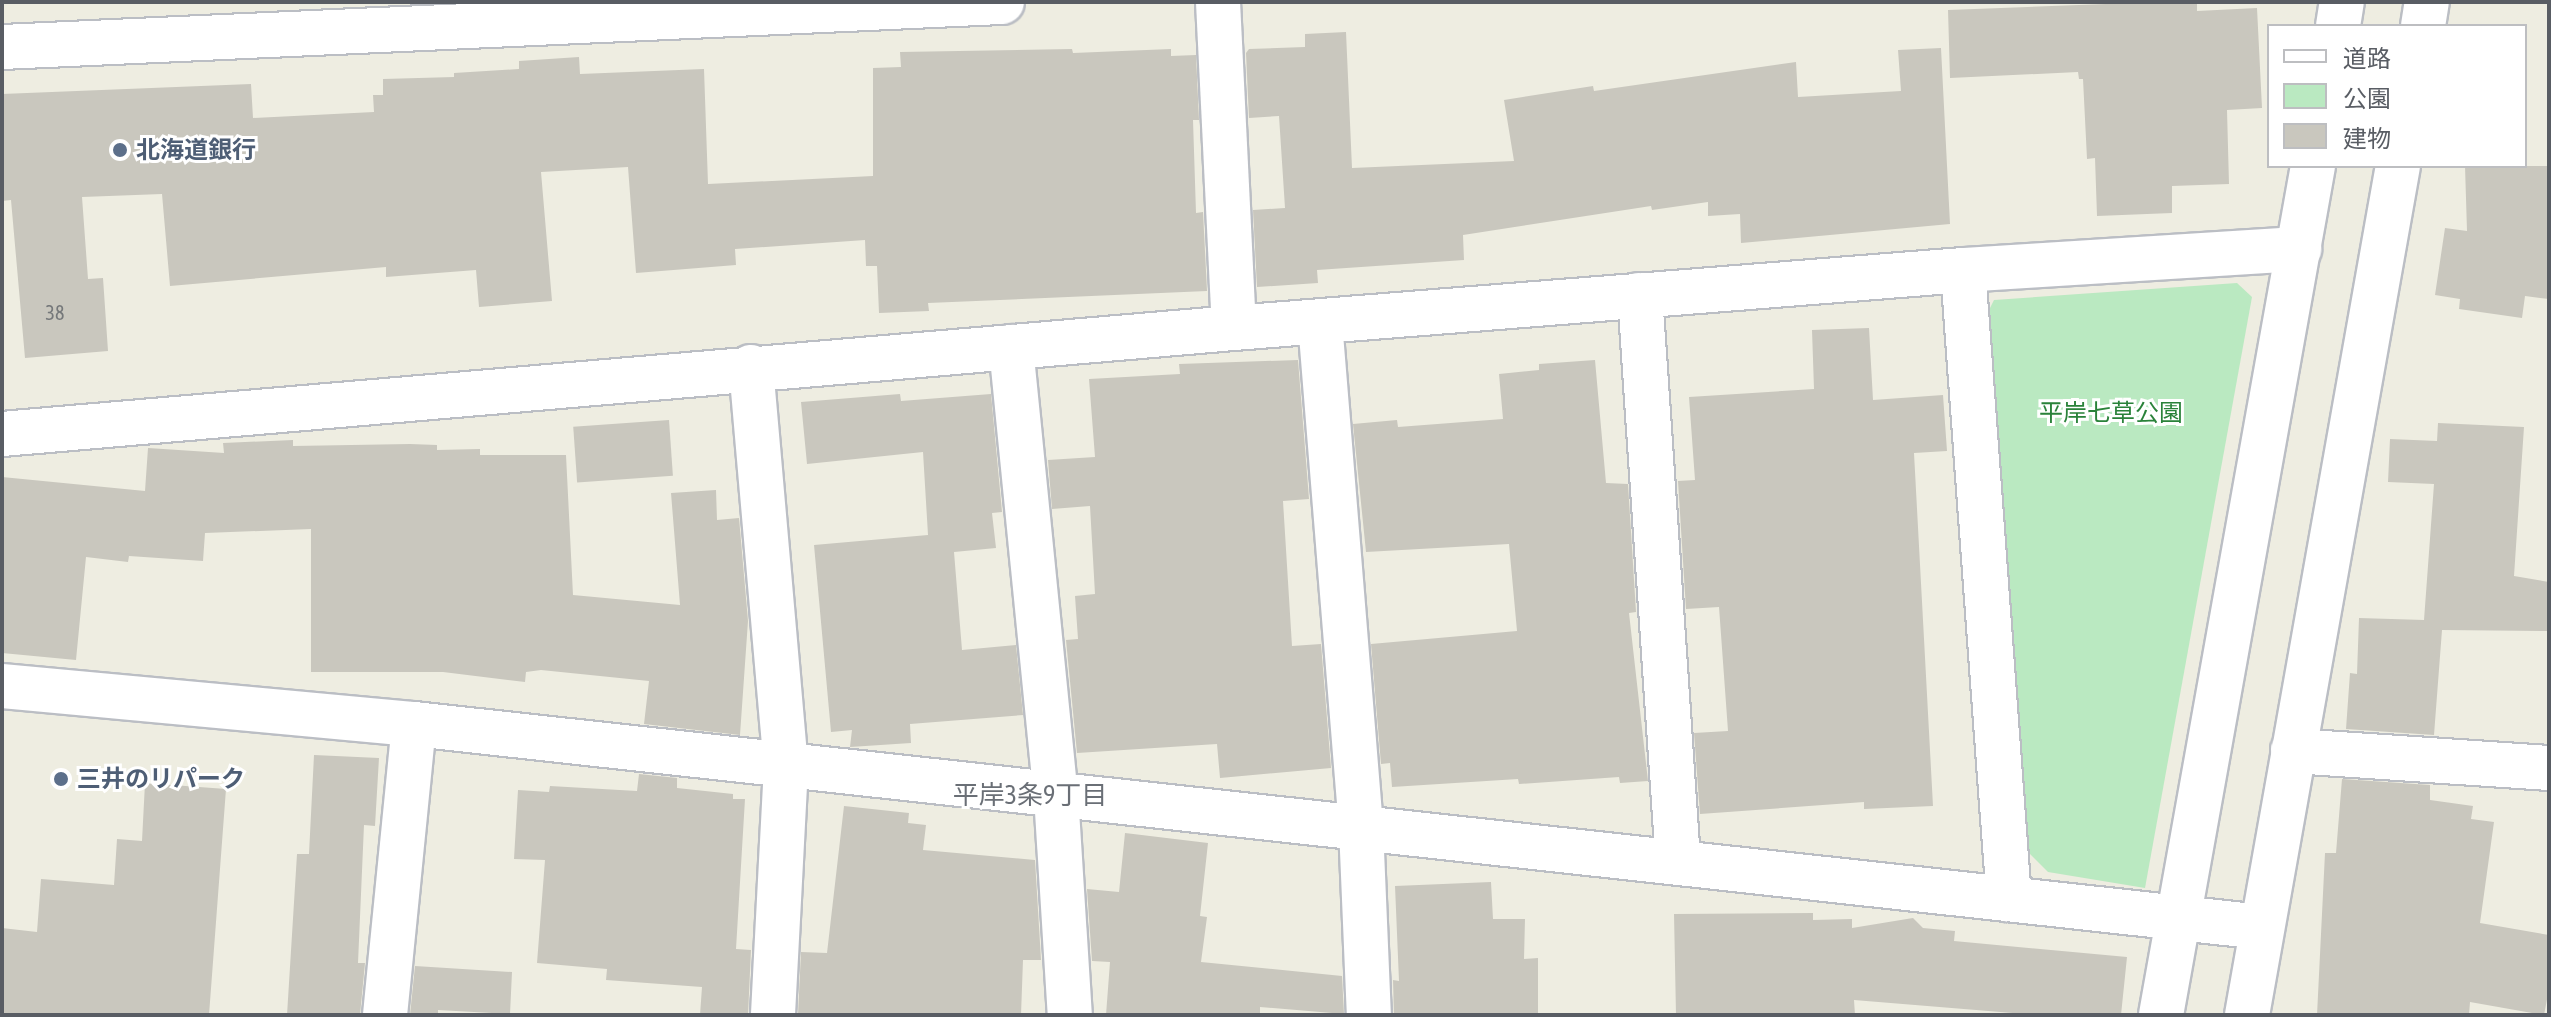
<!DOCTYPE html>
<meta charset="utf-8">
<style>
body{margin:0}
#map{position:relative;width:2551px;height:1017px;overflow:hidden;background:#eeede1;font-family:"Asap Condensed","Noto Sans JP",sans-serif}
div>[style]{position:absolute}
.green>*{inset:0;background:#bae9c1}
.building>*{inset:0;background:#c9c7be;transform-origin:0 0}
.roads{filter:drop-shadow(2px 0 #bbbec4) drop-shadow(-2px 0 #bbbec4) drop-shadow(0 2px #bbbec4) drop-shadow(0 -2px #bbbec4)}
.minor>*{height:44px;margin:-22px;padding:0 22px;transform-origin:22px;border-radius:22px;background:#fff}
.dots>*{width:22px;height:22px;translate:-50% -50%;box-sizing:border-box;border:4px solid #fff;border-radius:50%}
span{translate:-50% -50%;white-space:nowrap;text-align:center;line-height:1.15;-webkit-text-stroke:6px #fff;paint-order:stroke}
.number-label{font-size:20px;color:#75787a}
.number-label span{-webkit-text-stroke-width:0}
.service-label{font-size:24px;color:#4e5e75;font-weight:700}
.left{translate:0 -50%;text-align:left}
.park-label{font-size:24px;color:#2a823a}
.neighbourhood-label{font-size:26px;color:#6a6f76}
.frame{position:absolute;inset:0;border:4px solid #595d64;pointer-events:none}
.legend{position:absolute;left:2267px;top:24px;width:260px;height:144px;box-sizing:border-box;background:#fff;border:2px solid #bdbec1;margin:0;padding:10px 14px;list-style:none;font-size:24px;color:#595d64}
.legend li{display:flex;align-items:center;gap:16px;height:40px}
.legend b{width:40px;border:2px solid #bdbec1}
</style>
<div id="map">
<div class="green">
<i style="clip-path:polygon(2237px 283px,2252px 297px,2145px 888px,2048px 872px,2029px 853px,1984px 320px,1994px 300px)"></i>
</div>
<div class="building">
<i style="clip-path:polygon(2159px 2px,2197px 2px,2197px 11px,2257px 8px,2262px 108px,2227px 110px,2229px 184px,2172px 186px,2172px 213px,2097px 216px,2095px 158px,2087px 159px,2083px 79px,2079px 79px,2078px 72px,1950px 78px,1948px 10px)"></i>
<i style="clip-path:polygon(1346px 32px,1352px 168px,1514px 161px,1504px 100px,1593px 86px,1594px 91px,1796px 62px,1798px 97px,1901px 91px,1898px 50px,1941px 48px,1950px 224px,1741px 243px,1740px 214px,1708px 216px,1708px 202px,1652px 210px,1651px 206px,1463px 235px,1464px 260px,1317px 270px,1318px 283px,1257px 287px,1253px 210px,1285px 208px,1279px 116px,1249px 118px,1246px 53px,1249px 49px,1305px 47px,1305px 34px)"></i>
<i style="clip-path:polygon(1072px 49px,1073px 53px,1171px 49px,1171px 56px,1196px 55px,1199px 120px,1193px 120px,1196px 213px,1203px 212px,1207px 291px,928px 303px,929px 311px,879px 313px,877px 266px,866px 266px,865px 240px,735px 249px,736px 265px,636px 273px,628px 167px,541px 172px,552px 301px,479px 307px,476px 270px,386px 277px,386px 267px,170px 286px,162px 194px,82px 197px,88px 279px,103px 278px,108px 351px,25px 358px,11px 200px,2px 201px,2px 94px,251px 84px,253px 118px,374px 112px,373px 95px,383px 95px,383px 79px,454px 77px,454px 73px,519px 69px,519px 61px,579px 57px,580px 74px,704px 69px,708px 184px,873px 176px,873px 68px,901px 67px,900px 52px)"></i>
<i style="clip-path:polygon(2465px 166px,2549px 166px,2549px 299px,2525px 296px,2522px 318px,2459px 309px,2460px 299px,2435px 295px,2445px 228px,2467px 231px)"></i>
<i style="clip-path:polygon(1869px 328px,1873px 400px,1943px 395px,1947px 451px,1914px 453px,1933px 806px,1864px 809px,1864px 802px,1700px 814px,1694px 733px,1728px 731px,1719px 607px,1686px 609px,1678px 481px,1695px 480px,1689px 397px,1814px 389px,1812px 330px)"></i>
<i style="clip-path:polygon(1298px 360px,1309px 499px,1283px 501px,1292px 646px,1321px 644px,1331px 768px,1220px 778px,1217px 744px,1077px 753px,1066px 640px,1078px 639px,1075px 596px,1095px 594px,1090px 506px,1052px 509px,1048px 460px,1095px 457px,1089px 379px,1180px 374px,1179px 364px)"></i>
<i style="clip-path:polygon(1595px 360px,1606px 483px,1628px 484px,1636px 612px,1629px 613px,1648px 781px,1620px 783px,1619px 777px,1519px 784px,1518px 779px,1392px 787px,1390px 763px,1381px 764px,1371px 644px,1517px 631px,1509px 544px,1366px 552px,1353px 424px,1397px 420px,1398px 427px,1503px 419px,1499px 374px,1539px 370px,1539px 364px)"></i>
<i style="clip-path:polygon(900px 394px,901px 401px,991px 394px,1002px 512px,992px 513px,996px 548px,954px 552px,962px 650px,1016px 645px,1023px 715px,910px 724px,911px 743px,850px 747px,852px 730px,831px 732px,814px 545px,928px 535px,923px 452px,807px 464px,801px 402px)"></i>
<i style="left:669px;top:420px;width:56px;height:96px;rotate:86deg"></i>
<i style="clip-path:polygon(2438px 423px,2524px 427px,2514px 576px,2549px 582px,2549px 631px,2442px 630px,2434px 735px,2346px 729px,2350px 673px,2357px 674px,2359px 618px,2424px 620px,2434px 484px,2388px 482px,2390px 439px,2437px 441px)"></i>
<i style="clip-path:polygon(293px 440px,293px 446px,410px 444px,437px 445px,437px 450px,480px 449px,480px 455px,566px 455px,573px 595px,680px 605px,671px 493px,716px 490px,717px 520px,739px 518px,748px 621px,740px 735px,644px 724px,649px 681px,541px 670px,526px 672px,525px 682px,443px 672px,311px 672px,311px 529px,205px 533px,203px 561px,129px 556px,128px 562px,86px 557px,76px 660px,2px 653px,2px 477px,145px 491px,148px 448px,224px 453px,223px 443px)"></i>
<i style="clip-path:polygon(314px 755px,379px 758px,375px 826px,364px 825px,358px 963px,365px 963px,360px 1015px,287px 1015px,297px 854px,309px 854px)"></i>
<i style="clip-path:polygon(639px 774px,677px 778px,677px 788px,733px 794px,733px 799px,745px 799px,736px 949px,751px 950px,748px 1015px,700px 1015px,702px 987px,606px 980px,607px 969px,537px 963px,545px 860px,514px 859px,518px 790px,549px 792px,550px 786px,637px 791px)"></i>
<i style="clip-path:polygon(2342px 779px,2430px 785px,2430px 800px,2473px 806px,2471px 819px,2494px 822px,2480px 923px,2549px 935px,2549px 989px,2544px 1015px,2470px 1002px,2469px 1015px,2317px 1015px,2325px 853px,2336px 853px)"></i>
<i style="clip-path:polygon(145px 783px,226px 789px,209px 1015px,2px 1015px,2px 928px,37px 932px,41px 879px,114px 885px,117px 839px,142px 841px)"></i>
<i style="clip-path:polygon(844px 806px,909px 813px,908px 823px,926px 825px,923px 850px,1035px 860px,1041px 960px,1023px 960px,1021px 1015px,798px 1015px,801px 952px,827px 953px)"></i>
<i style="clip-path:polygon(1125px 833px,1208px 843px,1200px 916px,1207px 917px,1201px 962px,1342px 976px,1344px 1014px,1260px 1007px,1260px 1015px,1106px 1015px,1110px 962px,1092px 961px,1087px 889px,1119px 892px)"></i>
<i style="clip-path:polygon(1491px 882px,1493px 919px,1525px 919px,1524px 959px,1538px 958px,1538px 1015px,1394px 1015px,1393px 980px,1399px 981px,1395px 886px)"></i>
<i style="clip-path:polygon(1813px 913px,1813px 920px,1852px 919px,1852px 928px,1913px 918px,1923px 928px,1955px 931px,1954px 941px,2127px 957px,2121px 1015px,2037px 1015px,1854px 1000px,1855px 1015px,1676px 1015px,1674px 914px)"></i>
<i style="clip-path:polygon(415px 966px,512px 972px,510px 1014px,438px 1010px,438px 1015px,410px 1015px)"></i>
</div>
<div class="roads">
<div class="minor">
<i style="left:1218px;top:2px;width:326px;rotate:87.2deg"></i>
<i style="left:2338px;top:26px;width:24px;rotate:-81deg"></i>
<i style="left:2423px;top:26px;width:24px;rotate:-81deg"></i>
<i style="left:2px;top:47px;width:1001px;rotate:-2.58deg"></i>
<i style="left:1963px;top:270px;width:631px;rotate:85.82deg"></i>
<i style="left:1640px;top:295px;width:567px;rotate:86.16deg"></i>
<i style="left:1320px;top:322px;width:507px;rotate:85.36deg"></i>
<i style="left:1361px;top:827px;width:188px;rotate:87.6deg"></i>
<i style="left:1011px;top:347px;width:450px;rotate:84.3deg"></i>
<i style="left:1056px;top:795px;width:220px;rotate:86.4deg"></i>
<i style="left:751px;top:367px;width:401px;rotate:85deg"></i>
<i style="left:786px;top:766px;width:249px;rotate:93deg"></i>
<i style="left:2px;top:434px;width:1237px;rotate:-4.92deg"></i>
<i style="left:1234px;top:328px;width:731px;rotate:-4.55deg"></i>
<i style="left:1963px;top:270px;width:337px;rotate:-3.6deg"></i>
<i style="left:2px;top:686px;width:414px;rotate:5.3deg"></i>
<i style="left:414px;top:724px;width:1859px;rotate:6.27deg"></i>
<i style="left:2293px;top:751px;width:257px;rotate:3.8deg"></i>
<i style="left:385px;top:1015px;width:292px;rotate:-84.3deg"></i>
<i style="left:2161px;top:1015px;width:862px;rotate:-79.85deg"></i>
<i style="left:2247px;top:1015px;width:862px;rotate:-79.92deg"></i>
</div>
</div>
<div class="dots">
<i style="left:120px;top:150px;background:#5c6f8a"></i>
<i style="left:61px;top:779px;background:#5c6f8a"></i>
</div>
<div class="number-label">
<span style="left:55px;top:312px">38</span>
</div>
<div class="service-label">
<span class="left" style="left:136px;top:150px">北海道銀行</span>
<span class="left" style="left:77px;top:779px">三井のリパーク</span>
</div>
<div class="park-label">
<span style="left:2111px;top:413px">平岸七草公園</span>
</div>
<div class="neighbourhood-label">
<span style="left:1030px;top:796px">平岸3条9丁目</span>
</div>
<div class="frame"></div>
<ul class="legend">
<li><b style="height:10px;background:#fff"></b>道路</li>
<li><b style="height:22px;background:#bae9c1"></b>公園</li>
<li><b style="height:22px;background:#c9c7be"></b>建物</li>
</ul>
</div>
